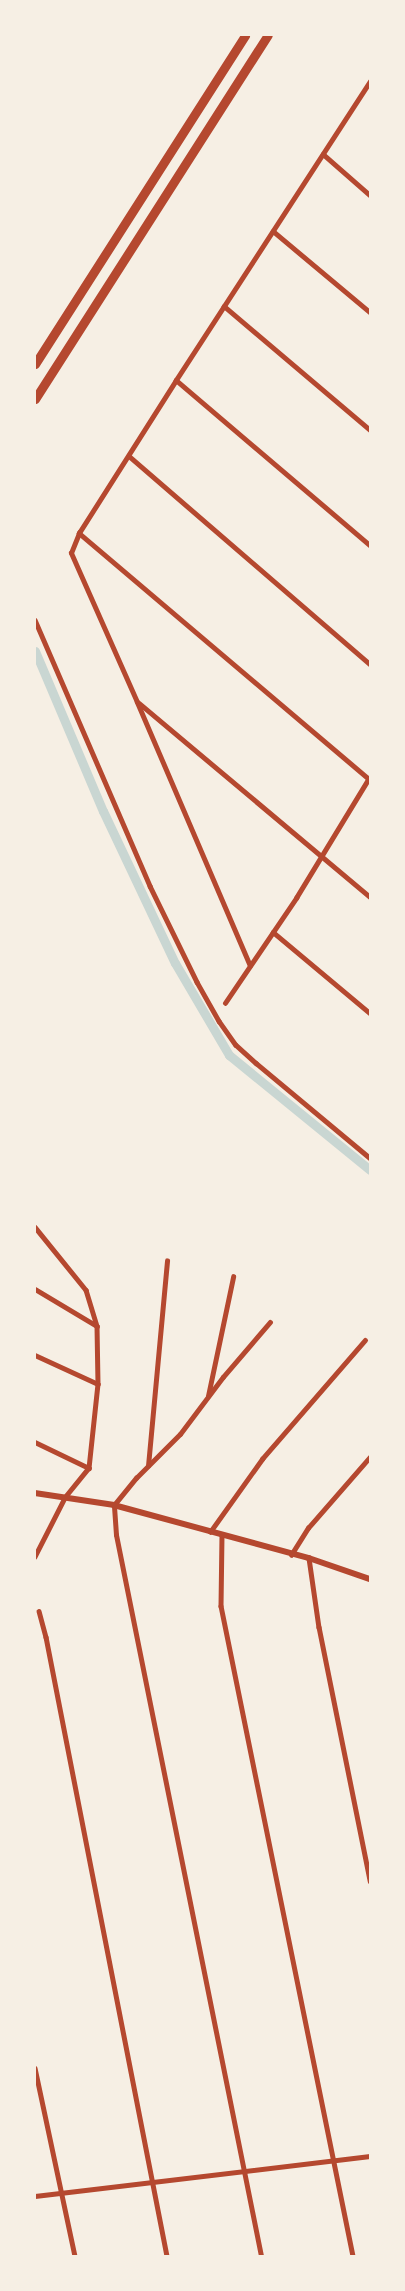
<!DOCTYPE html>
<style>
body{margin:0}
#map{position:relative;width:405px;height:2291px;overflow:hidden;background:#f6efe4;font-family:"IBM Plex Serif",serif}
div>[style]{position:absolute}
.canal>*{height:9px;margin:-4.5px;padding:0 4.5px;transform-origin:4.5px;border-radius:4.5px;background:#c9d6d2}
.minor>*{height:4.5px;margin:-2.25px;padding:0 2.25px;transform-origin:2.25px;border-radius:2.25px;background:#b5482f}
.tertiary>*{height:5.5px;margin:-2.75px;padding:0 2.75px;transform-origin:2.75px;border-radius:2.75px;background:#b5482f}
.motorway>*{height:9px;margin:-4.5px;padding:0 4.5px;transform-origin:4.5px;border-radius:4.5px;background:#b5482f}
span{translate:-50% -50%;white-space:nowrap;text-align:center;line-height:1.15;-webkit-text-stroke:4.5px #f6efe4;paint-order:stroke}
.frame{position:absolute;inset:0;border:36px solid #f6efe4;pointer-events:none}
</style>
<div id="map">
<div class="canal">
<i style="left:35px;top:651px;width:174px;rotate:67deg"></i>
<i style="left:103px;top:811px;width:168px;rotate:64.7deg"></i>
<i style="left:175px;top:963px;width:107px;rotate:59.6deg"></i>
<i style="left:229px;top:1055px;width:182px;rotate:39.2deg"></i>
</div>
<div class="minor">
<i style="left:323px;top:154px;width:62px;rotate:41.1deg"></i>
<i style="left:273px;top:231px;width:126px;rotate:39.9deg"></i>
<i style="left:224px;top:306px;width:192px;rotate:40.3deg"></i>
<i style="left:176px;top:380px;width:255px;rotate:40.4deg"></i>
<i style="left:129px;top:456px;width:318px;rotate:40.8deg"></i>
<i style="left:79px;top:533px;width:382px;rotate:40.3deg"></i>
<i style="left:35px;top:620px;width:290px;rotate:66.6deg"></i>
<i style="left:150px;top:886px;width:107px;rotate:63.9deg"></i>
<i style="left:197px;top:982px;width:45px;rotate:60.6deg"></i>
<i style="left:219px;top:1021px;width:29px;rotate:55deg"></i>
<i style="left:236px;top:1045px;width:27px;rotate:42deg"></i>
<i style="left:256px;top:1063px;width:148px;rotate:39.8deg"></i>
<i style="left:139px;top:703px;width:302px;rotate:40deg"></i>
<i style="left:273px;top:932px;width:126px;rotate:39.9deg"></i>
<i style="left:250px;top:966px;width:287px;rotate:-113.2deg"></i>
<i style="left:137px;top:702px;width:163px;rotate:-113.9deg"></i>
<i style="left:71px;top:553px;width:22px;rotate:-68deg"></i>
<i style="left:79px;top:533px;width:181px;rotate:-57.6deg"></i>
<i style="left:176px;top:380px;width:356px;rotate:-57deg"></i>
<i style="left:225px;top:1003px;width:127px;rotate:-55.9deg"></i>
<i style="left:296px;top:898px;width:140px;rotate:-58.7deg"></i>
<i style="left:35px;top:1227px;width:81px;rotate:51deg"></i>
<i style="left:86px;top:1290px;width:38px;rotate:73deg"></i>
<i style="left:97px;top:1326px;width:58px;rotate:89deg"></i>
<i style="left:98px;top:1384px;width:84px;rotate:96.1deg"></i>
<i style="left:89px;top:1468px;width:38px;rotate:129deg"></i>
<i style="left:65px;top:1498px;width:66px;rotate:117deg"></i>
<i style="left:35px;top:1289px;width:72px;rotate:30.8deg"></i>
<i style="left:35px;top:1355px;width:69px;rotate:24.7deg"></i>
<i style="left:208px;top:1396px;width:122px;rotate:-78.1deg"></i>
<i style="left:35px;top:1442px;width:60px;rotate:25.7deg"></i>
<i style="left:148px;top:1466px;width:206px;rotate:-84.7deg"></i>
<i style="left:210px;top:1532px;width:90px;rotate:-54.5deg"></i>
<i style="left:262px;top:1459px;width:157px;rotate:-49.1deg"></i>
<i style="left:222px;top:1535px;width:71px;rotate:90.8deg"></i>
<i style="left:221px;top:1606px;width:663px;rotate:78.52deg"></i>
<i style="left:291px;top:1555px;width:32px;rotate:-58deg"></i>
<i style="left:308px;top:1528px;width:94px;rotate:-48.9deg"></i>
<i style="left:309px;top:1558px;width:70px;rotate:81.8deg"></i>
<i style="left:319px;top:1627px;width:259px;rotate:78.6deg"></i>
<i style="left:39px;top:1611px;width:27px;rotate:75deg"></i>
<i style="left:46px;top:1637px;width:631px;rotate:78.94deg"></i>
<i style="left:35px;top:2068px;width:192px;rotate:78deg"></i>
<i style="left:35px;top:2196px;width:337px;rotate:-6.8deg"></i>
<i style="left:261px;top:2256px;width:735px;rotate:-101.37deg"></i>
<i style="left:116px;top:1535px;width:30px;rotate:-94deg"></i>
<i style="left:114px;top:1505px;width:35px;rotate:-51deg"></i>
<i style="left:136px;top:1478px;width:62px;rotate:-45deg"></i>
<i style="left:180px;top:1434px;width:71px;rotate:-53deg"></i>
<i style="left:223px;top:1377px;width:72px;rotate:-49.5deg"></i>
</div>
<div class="tertiary">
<i style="left:35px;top:1493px;width:80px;rotate:8.6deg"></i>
<i style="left:114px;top:1505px;width:202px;rotate:15.2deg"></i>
<i style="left:309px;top:1558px;width:65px;rotate:19deg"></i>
</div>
<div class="motorway">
<i style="left:35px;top:364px;width:390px;rotate:-57.4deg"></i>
<i style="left:35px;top:399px;width:432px;rotate:-57.4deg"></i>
</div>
<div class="frame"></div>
</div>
